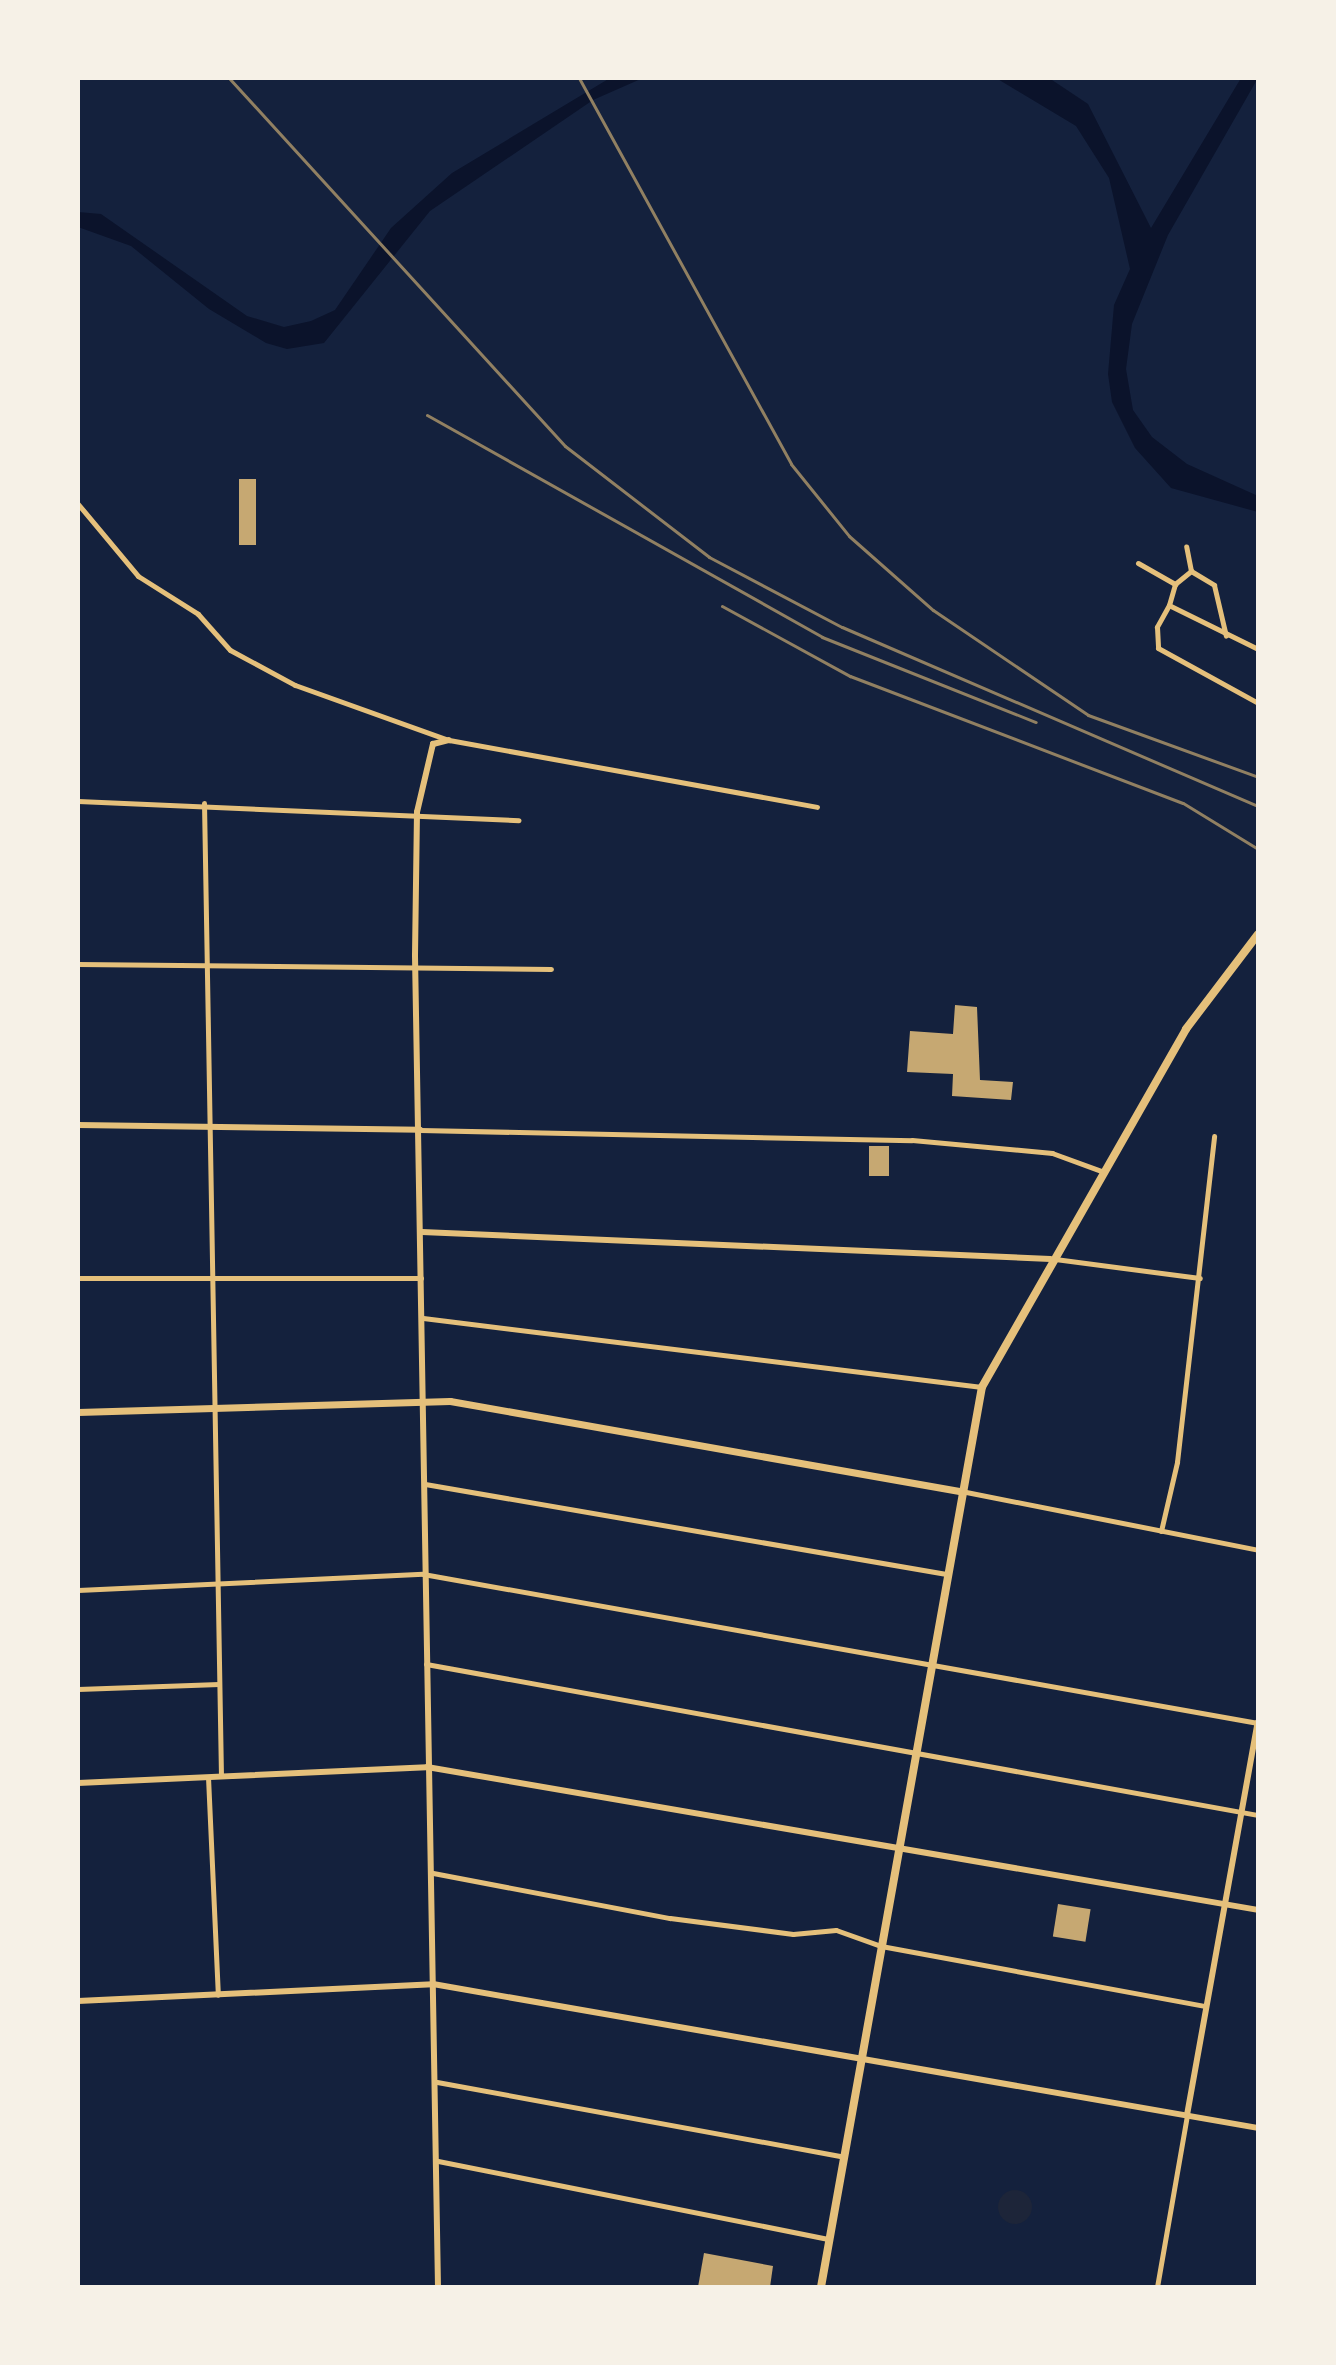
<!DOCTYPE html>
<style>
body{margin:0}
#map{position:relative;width:1336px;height:2365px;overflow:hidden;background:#14213d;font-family:Raleway,sans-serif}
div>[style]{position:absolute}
.green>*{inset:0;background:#1d2539}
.round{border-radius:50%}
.water>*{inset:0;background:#0b132b}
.building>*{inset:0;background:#c6a872;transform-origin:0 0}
.minor>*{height:5px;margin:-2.5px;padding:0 2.5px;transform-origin:2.5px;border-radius:2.5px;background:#e5c07b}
.tertiary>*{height:6px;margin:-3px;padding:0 3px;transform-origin:3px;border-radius:3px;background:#e5c07b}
.secondary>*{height:7px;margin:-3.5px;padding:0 3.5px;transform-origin:3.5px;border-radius:3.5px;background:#e5c07b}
.primary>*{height:8px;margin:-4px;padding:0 4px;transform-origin:4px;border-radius:4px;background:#e5c07b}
.rail>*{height:3px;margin:-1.5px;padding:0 1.5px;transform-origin:1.5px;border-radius:1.5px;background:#918062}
span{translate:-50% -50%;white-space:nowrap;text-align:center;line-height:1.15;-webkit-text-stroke:8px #f6f1e7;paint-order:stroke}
.frame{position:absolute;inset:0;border:80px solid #f6f1e7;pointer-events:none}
</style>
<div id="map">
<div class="green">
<i class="round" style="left:998px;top:2190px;width:34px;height:34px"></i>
</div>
<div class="water">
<i style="clip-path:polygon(610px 78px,643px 78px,593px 100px,430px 211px,324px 343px,287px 349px,266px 343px,209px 309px,131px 246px,78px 227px,78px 212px,101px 214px,247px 316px,284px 327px,311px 321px,335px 310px,391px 228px,452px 173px)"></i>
<i style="clip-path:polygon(996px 78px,1049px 78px,1088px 104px,1151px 228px,1241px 78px,1258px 78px,1168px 235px,1132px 324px,1126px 369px,1133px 410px,1152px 437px,1187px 464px,1258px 496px,1258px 512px,1171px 488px,1135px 448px,1112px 402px,1108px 374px,1114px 305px,1130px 269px,1109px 178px,1076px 126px)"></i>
</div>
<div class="building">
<i style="left:256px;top:479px;width:66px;height:17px;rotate:90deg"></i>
<i style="clip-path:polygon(955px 1005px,977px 1007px,980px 1080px,1013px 1082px,1011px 1100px,952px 1096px,953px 1074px,907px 1072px,910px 1031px,953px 1034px)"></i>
<i style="left:869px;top:1146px;width:20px;height:30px"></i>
<i style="left:1058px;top:1904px;width:33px;height:33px;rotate:9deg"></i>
<i style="clip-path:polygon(704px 2253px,773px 2266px,770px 2287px,698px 2287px)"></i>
</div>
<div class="minor">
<i style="left:78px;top:504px;width:94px;rotate:50.2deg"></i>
<i style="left:138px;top:576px;width:71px;rotate:32.3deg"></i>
<i style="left:198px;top:614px;width:48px;rotate:48.4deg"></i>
<i style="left:230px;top:650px;width:74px;rotate:28.3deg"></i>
<i style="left:295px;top:685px;width:164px;rotate:19.7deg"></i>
<i style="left:449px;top:740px;width:374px;rotate:10.3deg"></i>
<i style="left:1138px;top:563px;width:43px;rotate:29.6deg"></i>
<i style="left:1191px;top:571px;width:27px;rotate:31deg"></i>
<i style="left:1214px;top:585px;width:52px;rotate:76.8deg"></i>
<i style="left:1169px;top:605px;width:22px;rotate:-74deg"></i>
<i style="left:1175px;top:584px;width:21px;rotate:-39deg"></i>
<i style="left:1191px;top:571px;width:25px;rotate:-101deg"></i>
<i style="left:1258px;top:649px;width:99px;rotate:-153.7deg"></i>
<i style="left:1169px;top:605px;width:25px;rotate:119deg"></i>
<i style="left:1157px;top:627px;width:21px;rotate:87deg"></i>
<i style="left:1158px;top:648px;width:114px;rotate:28.8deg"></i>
<i style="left:78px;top:801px;width:441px;rotate:2.5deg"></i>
<i style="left:204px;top:803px;width:973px;rotate:89deg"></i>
<i style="left:78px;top:964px;width:473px;rotate:0.6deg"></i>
<i style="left:420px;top:1130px;width:492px;rotate:1.2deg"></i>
<i style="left:912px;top:1140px;width:141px;rotate:5.3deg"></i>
<i style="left:1052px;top:1153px;width:55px;rotate:20.1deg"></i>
<i style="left:1055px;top:1259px;width:146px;rotate:7.5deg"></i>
<i style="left:78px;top:1278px;width:343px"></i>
<i style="left:423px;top:1318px;width:563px;rotate:7.04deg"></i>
<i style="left:425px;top:1484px;width:529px;rotate:9.8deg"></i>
<i style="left:961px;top:1491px;width:303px;rotate:11.2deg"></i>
<i style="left:1161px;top:1531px;width:71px;rotate:-76.9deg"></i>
<i style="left:1177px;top:1462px;width:328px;rotate:-83.5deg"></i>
<i style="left:78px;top:1590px;width:345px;rotate:-2.7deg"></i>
<i style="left:423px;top:1574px;width:848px;rotate:10.12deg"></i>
<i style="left:426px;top:1664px;width:846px;rotate:10.29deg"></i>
<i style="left:78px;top:1689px;width:141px;rotate:-2deg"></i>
<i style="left:208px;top:1777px;width:218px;rotate:87.4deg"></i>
<i style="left:433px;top:1873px;width:241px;rotate:10.8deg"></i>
<i style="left:670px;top:1918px;width:124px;rotate:7.4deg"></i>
<i style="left:793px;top:1934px;width:43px;rotate:-5.3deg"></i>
<i style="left:836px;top:1930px;width:48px;rotate:19.6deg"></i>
<i style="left:881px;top:1946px;width:330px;rotate:10.5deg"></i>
<i style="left:437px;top:2082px;width:411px;rotate:10.4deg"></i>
<i style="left:438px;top:2161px;width:399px;rotate:11.3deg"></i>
<i style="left:1157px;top:2287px;width:175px;rotate:-80.1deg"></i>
</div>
<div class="tertiary">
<i style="left:78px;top:1125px;width:342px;rotate:0.8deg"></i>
<i style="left:422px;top:1232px;width:629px;rotate:2.46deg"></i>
<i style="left:78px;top:1783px;width:349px;rotate:-2.6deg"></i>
<i style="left:427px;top:1767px;width:843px;rotate:9.76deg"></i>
<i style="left:78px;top:2001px;width:355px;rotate:-2.7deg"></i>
<i style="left:433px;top:1984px;width:837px;rotate:9.9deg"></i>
<i style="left:1187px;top:2115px;width:399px;rotate:-79.8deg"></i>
<i style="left:438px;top:2287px;width:1332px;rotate:-90.99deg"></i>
<i style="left:415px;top:955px;width:143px;rotate:-89.2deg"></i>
<i style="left:417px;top:812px;width:70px;rotate:-76.8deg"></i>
<i style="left:433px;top:744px;width:16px;rotate:-14deg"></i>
</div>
<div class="secondary">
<i style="left:78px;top:1412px;width:372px;rotate:-1.7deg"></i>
<i style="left:450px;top:1401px;width:517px;rotate:10.03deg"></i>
</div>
<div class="primary">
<i style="left:821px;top:2287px;width:914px;rotate:-79.86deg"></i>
<i style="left:982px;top:1387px;width:412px;rotate:-60.3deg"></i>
<i style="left:1186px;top:1029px;width:119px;rotate:-52.8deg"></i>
</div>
<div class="rail">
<i style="left:229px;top:78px;width:498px;rotate:47.6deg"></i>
<i style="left:565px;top:446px;width:182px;rotate:37.6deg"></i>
<i style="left:709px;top:557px;width:150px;rotate:27.8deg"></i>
<i style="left:842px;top:627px;width:453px;rotate:23.3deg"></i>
<i style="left:579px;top:78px;width:440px;rotate:61.2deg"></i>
<i style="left:791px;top:464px;width:92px;rotate:51.1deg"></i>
<i style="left:849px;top:536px;width:112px;rotate:41.4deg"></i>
<i style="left:933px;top:610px;width:187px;rotate:34.1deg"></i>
<i style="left:1088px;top:715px;width:181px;rotate:20deg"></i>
<i style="left:427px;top:415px;width:453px;rotate:29.3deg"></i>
<i style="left:822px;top:637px;width:230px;rotate:21.7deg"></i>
<i style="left:722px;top:606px;width:146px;rotate:28.7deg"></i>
<i style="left:850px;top:676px;width:356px;rotate:20.9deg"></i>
<i style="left:1183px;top:803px;width:88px;rotate:31.5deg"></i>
</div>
<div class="frame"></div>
</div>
